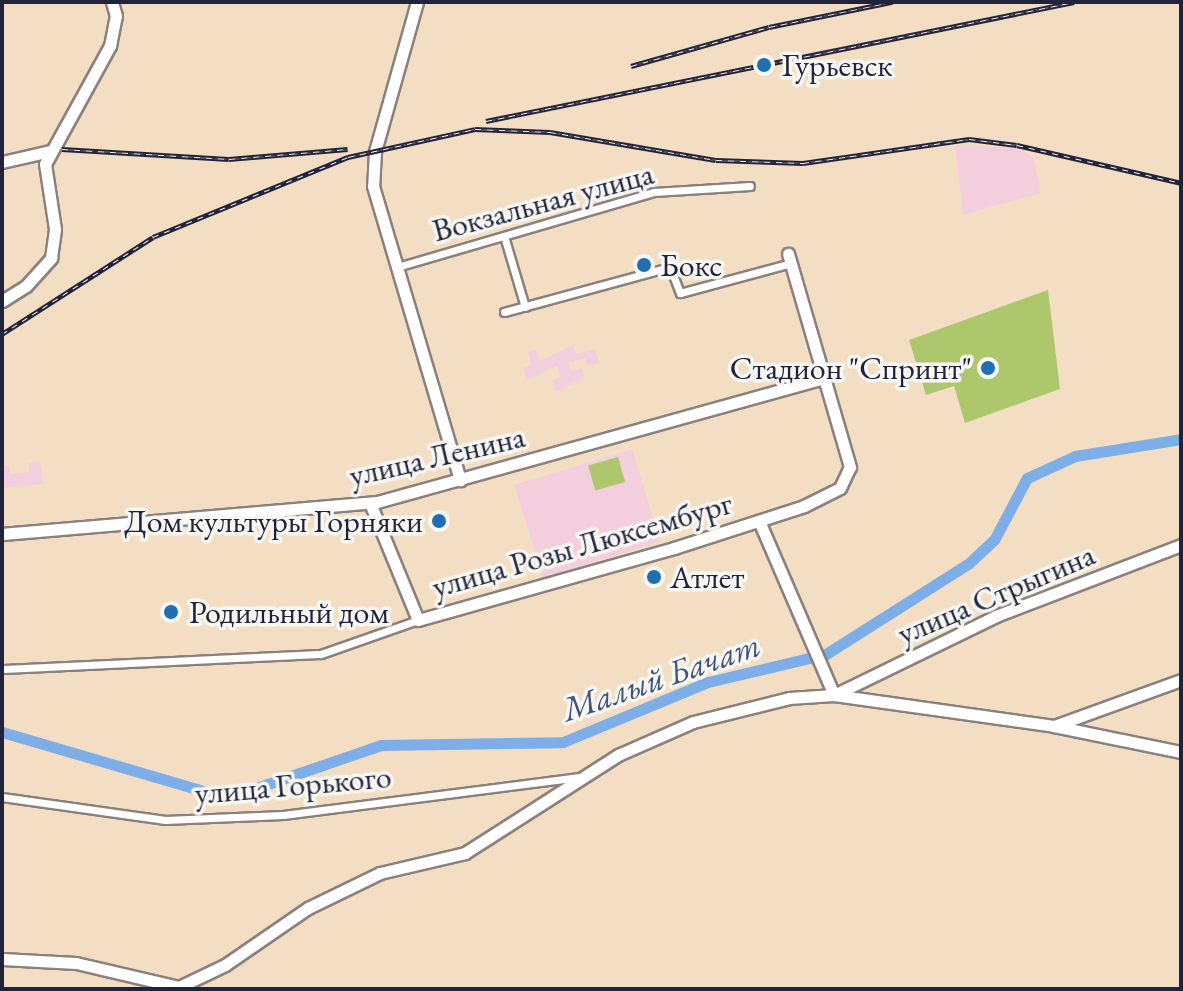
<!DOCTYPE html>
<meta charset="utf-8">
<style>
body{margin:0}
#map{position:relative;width:1183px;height:991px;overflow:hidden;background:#f3dec3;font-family:"EB Garamond",serif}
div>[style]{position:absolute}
.built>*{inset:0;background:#f3cfde;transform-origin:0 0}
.green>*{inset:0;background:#adc76d;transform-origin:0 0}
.river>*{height:11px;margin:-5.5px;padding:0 5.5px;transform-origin:5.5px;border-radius:5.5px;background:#7daee8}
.roads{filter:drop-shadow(2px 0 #8a807f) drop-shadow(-2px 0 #8a807f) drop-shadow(0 2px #8a807f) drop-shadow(0 -2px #8a807f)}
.street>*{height:7px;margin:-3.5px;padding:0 3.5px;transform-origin:3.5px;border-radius:3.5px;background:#fff}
.secondary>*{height:11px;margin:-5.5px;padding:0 5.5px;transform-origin:5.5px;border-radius:5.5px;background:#fff}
.rail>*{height:5px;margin-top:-2.5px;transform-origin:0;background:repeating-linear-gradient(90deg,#f6f6f2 0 6px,#22223b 0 12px);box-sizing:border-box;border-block:2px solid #22223b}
.dots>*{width:22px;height:22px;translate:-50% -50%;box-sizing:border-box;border:4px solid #f6f6f2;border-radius:50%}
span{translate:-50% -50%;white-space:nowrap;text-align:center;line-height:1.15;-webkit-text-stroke:7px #f6f6f2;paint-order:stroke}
.poi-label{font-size:32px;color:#22223b}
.left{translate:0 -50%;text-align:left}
.right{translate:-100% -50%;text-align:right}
.street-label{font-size:32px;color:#22223b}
.water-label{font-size:34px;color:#425378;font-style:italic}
.frame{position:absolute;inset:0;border:4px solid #22223b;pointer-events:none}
</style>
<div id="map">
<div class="built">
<i style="clip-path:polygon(955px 145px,1018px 148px,1034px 158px,1041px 193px,963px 215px)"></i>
<i style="clip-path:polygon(573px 345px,576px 354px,595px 349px,599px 363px,588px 366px,585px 358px,569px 363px,571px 371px,582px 368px,585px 378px,556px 392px,552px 380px,561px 377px,557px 366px,527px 380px,523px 368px,531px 365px,528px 352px,536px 349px,540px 361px)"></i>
<i style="left:632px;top:449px;width:97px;height:123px;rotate:73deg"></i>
<i style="clip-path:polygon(40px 462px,43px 484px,2px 488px,2px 466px,9px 466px,10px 474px,29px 472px,29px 463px)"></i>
</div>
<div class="green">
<i style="clip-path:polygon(1048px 290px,1060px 389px,965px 423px,954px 386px,926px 395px,909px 340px)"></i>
<i style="left:618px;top:457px;width:26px;height:31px;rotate:74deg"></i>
</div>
<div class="river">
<i style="left:2px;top:732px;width:234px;rotate:16.3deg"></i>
<i style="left:227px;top:798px;width:163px;rotate:-19deg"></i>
<i style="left:381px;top:745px;width:182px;rotate:-0.9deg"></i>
<i style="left:563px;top:742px;width:157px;rotate:-22.5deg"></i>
<i style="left:708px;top:682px;width:121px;rotate:-13.3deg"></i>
<i style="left:826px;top:654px;width:168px;rotate:-32.4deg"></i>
<i style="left:968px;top:564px;width:35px;rotate:-43deg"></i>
<i style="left:994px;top:540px;width:70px;rotate:-62deg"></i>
<i style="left:1027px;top:478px;width:53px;rotate:-24.6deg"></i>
<i style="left:1075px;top:456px;width:107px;rotate:-9.1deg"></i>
</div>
<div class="roads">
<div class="street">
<i style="left:504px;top:236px;width:74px;rotate:73.5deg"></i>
<i style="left:397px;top:267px;width:268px;rotate:-16.3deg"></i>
<i style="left:654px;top:192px;width:96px;rotate:-3.6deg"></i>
<i style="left:504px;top:312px;width:172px;rotate:-15.2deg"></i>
<i style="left:670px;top:267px;width:28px;rotate:69deg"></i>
<i style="left:680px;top:293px;width:115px;rotate:-15.1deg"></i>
<i style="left:2px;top:669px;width:319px;rotate:-2.7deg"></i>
<i style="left:321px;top:654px;width:103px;rotate:-19.3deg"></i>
<i style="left:2px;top:797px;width:165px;rotate:8deg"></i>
<i style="left:165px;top:820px;width:118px;rotate:-2.4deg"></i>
<i style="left:283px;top:815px;width:297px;rotate:-7.3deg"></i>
</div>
<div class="secondary">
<i style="left:417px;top:2px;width:155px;rotate:105.7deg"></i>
<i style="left:375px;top:151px;width:35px;rotate:93deg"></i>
<i style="left:373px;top:186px;width:307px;rotate:73.5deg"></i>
<i style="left:2px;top:162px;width:49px;rotate:-12.9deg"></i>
<i style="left:2px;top:301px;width:28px;rotate:-32deg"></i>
<i style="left:26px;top:286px;width:38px;rotate:-48deg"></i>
<i style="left:51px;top:258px;width:29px;rotate:-82deg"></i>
<i style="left:55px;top:229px;width:66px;rotate:-98.7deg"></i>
<i style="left:45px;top:164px;width:135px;rotate:-61.2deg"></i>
<i style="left:110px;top:46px;width:31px;rotate:-79deg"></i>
<i style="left:116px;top:16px;width:15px;rotate:-106deg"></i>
<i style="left:370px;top:503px;width:126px;rotate:67.7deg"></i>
<i style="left:418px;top:620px;width:266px;rotate:-15.7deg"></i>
<i style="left:674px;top:548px;width:137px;rotate:-17.9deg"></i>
<i style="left:804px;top:506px;width:40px;rotate:-26.6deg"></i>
<i style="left:840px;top:488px;width:23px;rotate:-65deg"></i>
<i style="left:850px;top:467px;width:222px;rotate:-106.2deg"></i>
<i style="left:759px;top:521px;width:189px;rotate:66.7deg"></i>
<i style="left:2px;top:534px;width:376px;rotate:-4.9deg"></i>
<i style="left:377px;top:502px;width:465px;rotate:-15.5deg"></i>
<i style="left:834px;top:695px;width:180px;rotate:-26deg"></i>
<i style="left:996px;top:616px;width:198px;rotate:-21deg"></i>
<i style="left:1054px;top:726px;width:135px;rotate:-19.9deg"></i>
<i style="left:2px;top:959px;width:74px;rotate:3.1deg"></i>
<i style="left:76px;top:963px;width:106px;rotate:13.1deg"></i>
<i style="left:179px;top:987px;width:51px;rotate:-25.6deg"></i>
<i style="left:225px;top:965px;width:101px;rotate:-34.5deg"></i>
<i style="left:308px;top:908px;width:80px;rotate:-25.9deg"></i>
<i style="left:380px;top:873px;width:87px;rotate:-13.2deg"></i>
<i style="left:465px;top:853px;width:182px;rotate:-32.6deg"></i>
<i style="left:618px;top:755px;width:82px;rotate:-23.7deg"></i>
<i style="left:693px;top:722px;width:99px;rotate:-14deg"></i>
<i style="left:789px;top:698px;width:45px;rotate:-3.8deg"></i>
<i style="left:834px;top:695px;width:222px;rotate:8deg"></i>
<i style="left:1054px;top:726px;width:130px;rotate:11.6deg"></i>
</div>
</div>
<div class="rail">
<i style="left:631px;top:66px;width:143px;rotate:-15.8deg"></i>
<i style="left:769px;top:27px;width:126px;rotate:-11.5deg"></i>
<i style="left:486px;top:121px;width:600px;rotate:-11.44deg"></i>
<i style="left:62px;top:149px;width:167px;rotate:3.4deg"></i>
<i style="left:229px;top:159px;width:119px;rotate:-4.8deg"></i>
<i style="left:2px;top:334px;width:179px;rotate:-32.7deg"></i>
<i style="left:153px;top:237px;width:211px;rotate:-22.3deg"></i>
<i style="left:348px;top:157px;width:130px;rotate:-12.4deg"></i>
<i style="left:475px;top:129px;width:75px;rotate:2.3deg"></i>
<i style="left:550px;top:132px;width:168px;rotate:9.6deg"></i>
<i style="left:716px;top:160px;width:87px;rotate:2deg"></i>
<i style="left:803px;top:163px;width:168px;rotate:-8.2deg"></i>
<i style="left:969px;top:139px;width:48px;rotate:7.1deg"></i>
<i style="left:1017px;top:145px;width:168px;rotate:13deg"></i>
</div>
<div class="dots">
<i style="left:764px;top:65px;background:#1f6fb2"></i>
<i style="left:644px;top:265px;background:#1f6fb2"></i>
<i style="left:988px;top:368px;background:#1f6fb2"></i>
<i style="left:439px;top:521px;background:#1f6fb2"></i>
<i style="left:654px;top:577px;background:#1f6fb2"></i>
<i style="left:171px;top:612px;background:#1f6fb2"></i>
</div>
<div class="poi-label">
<span class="left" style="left:782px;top:65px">Гурьевск</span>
<span class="left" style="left:660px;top:265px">Бокс</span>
<span class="right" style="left:972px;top:368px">Стадион "Спринт"</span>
<span class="right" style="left:423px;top:521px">Дом культуры Горняки</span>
<span class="left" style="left:670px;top:577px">Атлет</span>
<span class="left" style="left:189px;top:612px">Родильный дом</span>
</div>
<div class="street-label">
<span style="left:543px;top:202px;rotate:-15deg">Вокзальная улица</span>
<span style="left:437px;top:456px;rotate:-13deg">улица Ленина</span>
<span style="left:582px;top:545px;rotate:-16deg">улица Розы Люксембург</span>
<span style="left:996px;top:594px;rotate:-23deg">улица Стрыгина</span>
<span style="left:293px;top:785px;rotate:-5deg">улица Горького</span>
</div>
<div class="water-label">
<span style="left:661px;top:677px;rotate:-19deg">Малый Бачат</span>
</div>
<div class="frame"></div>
</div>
